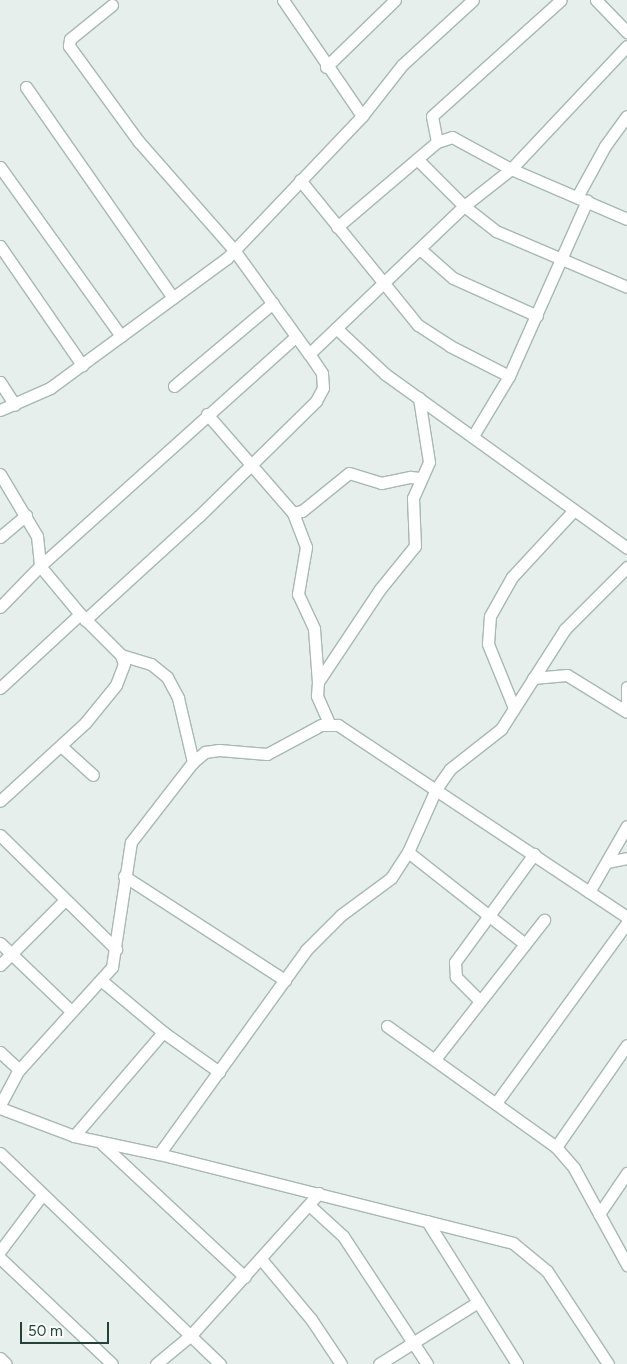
<!DOCTYPE html>
<style>
body{margin:0}
#map{position:relative;width:627px;height:1364px;overflow:hidden;background:#e6efeb;font-family:Figtree,sans-serif}
div>[style]{position:absolute}
.roads{filter:drop-shadow(1px 0 #a8b8b2) drop-shadow(-1px 0 #a8b8b2) drop-shadow(0 1px #a8b8b2) drop-shadow(0 -1px #a8b8b2)}
.street>*{height:11px;margin:-5.5px;padding:0 5.5px;transform-origin:5.5px;border-radius:5.5px;background:#fff}
span{translate:-50% -50%;white-space:nowrap;text-align:center;line-height:1.15;-webkit-text-stroke:4.5px #f7fbf9;paint-order:stroke}
.scale{position:absolute;left:20px;top:1322px;width:89px;height:22px;box-sizing:border-box;border:2px solid #24423a;border-top:0;padding-left:6px;font-size:15px;line-height:18px;white-space:nowrap;color:#24423a;-webkit-text-stroke:4px #f7fbf9;paint-order:stroke}
</style>
<div id="map">
<div class="roads">
<div class="street">
<i style="left:283px;top:0;width:140px;rotate:55.7deg"></i>
<i style="left:596px;top:0;width:45px;rotate:45.9deg"></i>
<i style="left:326px;top:67px;width:96px;rotate:-44.2deg"></i>
<i style="left:26px;top:87px;width:257px;rotate:55.1deg"></i>
<i style="left:437px;top:142px;width:26px;rotate:-101deg"></i>
<i style="left:432px;top:116px;width:173px;rotate:-42deg"></i>
<i style="left:417px;top:159px;width:66px;rotate:45deg"></i>
<i style="left:464px;top:206px;width:41px;rotate:38deg"></i>
<i style="left:496px;top:231px;width:142px;rotate:23.1deg"></i>
<i style="left:0;top:167px;width:208px;rotate:54.4deg"></i>
<i style="left:300px;top:180px;width:187px;rotate:50.9deg"></i>
<i style="left:418px;top:325px;width:38px;rotate:33deg"></i>
<i style="left:450px;top:346px;width:66px;rotate:27deg"></i>
<i style="left:577px;top:197px;width:58px;rotate:-61.2deg"></i>
<i style="left:605px;top:146px;width:37px;rotate:-54deg"></i>
<i style="left:337px;top:227px;width:131px;rotate:-40.4deg"></i>
<i style="left:437px;top:142px;width:16px;rotate:-18deg"></i>
<i style="left:452px;top:137px;width:67px;rotate:28.5deg"></i>
<i style="left:511px;top:169px;width:126px;rotate:23.3deg"></i>
<i style="left:0;top:246px;width:145px;rotate:55.4deg"></i>
<i style="left:420px;top:249px;width:44px;rotate:41.3deg"></i>
<i style="left:453px;top:278px;width:92px;rotate:24.3deg"></i>
<i style="left:336px;top:328px;width:67px;rotate:43.2deg"></i>
<i style="left:385px;top:374px;width:298px;rotate:35.7deg"></i>
<i style="left:309px;top:354px;width:214px;rotate:-43.7deg"></i>
<i style="left:464px;top:206px;width:60px;rotate:-38.2deg"></i>
<i style="left:511px;top:169px;width:169px;rotate:-46.7deg"></i>
<i style="left:0;top:382px;width:27px;rotate:57deg"></i>
<i style="left:174px;top:386px;width:129px;rotate:-40deg"></i>
<i style="left:0;top:410px;width:55px;rotate:-23.7deg"></i>
<i style="left:50px;top:388px;width:220px;rotate:-36.3deg"></i>
<i style="left:227px;top:258px;width:196px;rotate:-46.4deg"></i>
<i style="left:362px;top:116px;width:65px;rotate:-51.9deg"></i>
<i style="left:402px;top:65px;width:96px;rotate:-42.5deg"></i>
<i style="left:207px;top:414px;width:131px;rotate:49deg"></i>
<i style="left:293px;top:513px;width:36px;rotate:69deg"></i>
<i style="left:306px;top:547px;width:48px;rotate:99.7deg"></i>
<i style="left:298px;top:594px;width:38px;rotate:65deg"></i>
<i style="left:314px;top:629px;width:53px;rotate:85.7deg"></i>
<i style="left:473px;top:436px;width:70px;rotate:-59deg"></i>
<i style="left:509px;top:376px;width:192px;rotate:-66deg"></i>
<i style="left:0;top:474px;width:72px;rotate:59.2deg"></i>
<i style="left:37px;top:536px;width:30px;rotate:84deg"></i>
<i style="left:40px;top:566px;width:62px;rotate:50.2deg"></i>
<i style="left:80px;top:614px;width:58px;rotate:45deg"></i>
<i style="left:121px;top:655px;width:9px;rotate:72deg"></i>
<i style="left:124px;top:664px;width:22px;rotate:111deg"></i>
<i style="left:116px;top:685px;width:49px;rotate:129.2deg"></i>
<i style="left:85px;top:723px;width:115px;rotate:137.5deg"></i>
<i style="left:293px;top:513px;width:9px;rotate:-13deg"></i>
<i style="left:302px;top:511px;width:60px;rotate:-39deg"></i>
<i style="left:349px;top:473px;width:34px;rotate:17deg"></i>
<i style="left:381px;top:483px;width:30px;rotate:-12deg"></i>
<i style="left:410px;top:477px;width:10px;rotate:6deg"></i>
<i style="left:0;top:537px;width:34px;rotate:-40deg"></i>
<i style="left:0;top:607px;width:57px;rotate:-45.7deg"></i>
<i style="left:40px;top:566px;width:344px;rotate:-41.9deg"></i>
<i style="left:85px;top:620px;width:154px;rotate:-42.4deg"></i>
<i style="left:199px;top:516px;width:164px;rotate:-44.5deg"></i>
<i style="left:316px;top:401px;width:15px;rotate:-62deg"></i>
<i style="left:323px;top:388px;width:15px;rotate:-94deg"></i>
<i style="left:322px;top:373px;width:23px;rotate:-124deg"></i>
<i style="left:309px;top:354px;width:128px;rotate:-125.8deg"></i>
<i style="left:234px;top:250px;width:144px;rotate:-131.3deg"></i>
<i style="left:139px;top:142px;width:119px;rotate:-126.1deg"></i>
<i style="left:69px;top:46px;width:7px;rotate:-82deg"></i>
<i style="left:70px;top:39px;width:54px;rotate:-39deg"></i>
<i style="left:121px;top:655px;width:31px;rotate:17deg"></i>
<i style="left:151px;top:664px;width:21px;rotate:39deg"></i>
<i style="left:167px;top:677px;width:24px;rotate:62deg"></i>
<i style="left:178px;top:698px;width:66px;rotate:76.8deg"></i>
<i style="left:533px;top:678px;width:34px;rotate:-5deg"></i>
<i style="left:567px;top:675px;width:70px;rotate:31.7deg"></i>
<i style="left:627px;top:687px;width:18px;rotate:90deg"></i>
<i style="left:0;top:688px;width:109px;rotate:-42.8deg"></i>
<i style="left:514px;top:708px;width:69px;rotate:-112.1deg"></i>
<i style="left:488px;top:644px;width:28px;rotate:-86deg"></i>
<i style="left:490px;top:616px;width:45px;rotate:-60.6deg"></i>
<i style="left:512px;top:577px;width:91px;rotate:-47.2deg"></i>
<i style="left:329px;top:723px;width:30px;rotate:-114deg"></i>
<i style="left:317px;top:696px;width:14px;rotate:-86deg"></i>
<i style="left:318px;top:682px;width:112px;rotate:-56.3deg"></i>
<i style="left:380px;top:589px;width:55px;rotate:-50.9deg"></i>
<i style="left:415px;top:546px;width:48px;rotate:-92.4deg"></i>
<i style="left:413px;top:498px;width:39px;rotate:-66deg"></i>
<i style="left:429px;top:462px;width:65px;rotate:-98.9deg"></i>
<i style="left:61px;top:746px;width:43px;rotate:42.2deg"></i>
<i style="left:0;top:835px;width:163px;rotate:44.5deg"></i>
<i style="left:408px;top:852px;width:149px;rotate:38.2deg"></i>
<i style="left:607px;top:862px;width:20px;rotate:-11deg"></i>
<i style="left:124px;top:876px;width:192px;rotate:32.9deg"></i>
<i style="left:589px;top:892px;width:76px;rotate:-60.1deg"></i>
<i style="left:0;top:943px;width:98px;rotate:43.8deg"></i>
<i style="left:0;top:965px;width:92px;rotate:-45deg"></i>
<i style="left:102px;top:981px;width:80px;rotate:39.9deg"></i>
<i style="left:163px;top:1032px;width:69px;rotate:35.5deg"></i>
<i style="left:479px;top:1000px;width:33px;rotate:-135deg"></i>
<i style="left:456px;top:977px;width:15px;rotate:-94deg"></i>
<i style="left:455px;top:962px;width:134px;rotate:-53.8deg"></i>
<i style="left:387px;top:1026px;width:208px;rotate:35.6deg"></i>
<i style="left:556px;top:1147px;width:28px;rotate:49deg"></i>
<i style="left:574px;top:1168px;width:111px;rotate:61.3deg"></i>
<i style="left:0;top:1052px;width:26px;rotate:43deg"></i>
<i style="left:435px;top:1059px;width:177px;rotate:-51.9deg"></i>
<i style="left:496px;top:1103px;width:223px;rotate:-54deg"></i>
<i style="left:0;top:1105px;width:40px;rotate:-62deg"></i>
<i style="left:19px;top:1070px;width:139px;rotate:-47.9deg"></i>
<i style="left:112px;top:967px;width:126px;rotate:-81.4deg"></i>
<i style="left:131px;top:842px;width:101px;rotate:-52.2deg"></i>
<i style="left:193px;top:762px;width:16px;rotate:-40deg"></i>
<i style="left:205px;top:752px;width:14px;rotate:-8deg"></i>
<i style="left:219px;top:750px;width:48px;rotate:4.8deg"></i>
<i style="left:267px;top:754px;width:61px;rotate:-28.2deg"></i>
<i style="left:321px;top:725px;width:17px"></i>
<i style="left:338px;top:725px;width:347px;rotate:33.6deg"></i>
<i style="left:0;top:1108px;width:79px;rotate:20.7deg"></i>
<i style="left:74px;top:1136px;width:87px;rotate:12deg"></i>
<i style="left:159px;top:1154px;width:365px;rotate:14.1deg"></i>
<i style="left:513px;top:1243px;width:44px;rotate:39.5deg"></i>
<i style="left:547px;top:1271px;width:111px;rotate:56.7deg"></i>
<i style="left:74px;top:1136px;width:137px;rotate:-49.4deg"></i>
<i style="left:100px;top:1142px;width:198px;rotate:43deg"></i>
<i style="left:556px;top:1147px;width:124px;rotate:-55.2deg"></i>
<i style="left:0;top:1153px;width:305px;rotate:43.8deg"></i>
<i style="left:159px;top:1154px;width:251px;rotate:-54.2deg"></i>
<i style="left:306px;top:950px;width:49px;rotate:-45deg"></i>
<i style="left:341px;top:915px;width:62px;rotate:-36.5deg"></i>
<i style="left:391px;top:878px;width:31px;rotate:-57deg"></i>
<i style="left:408px;top:852px;width:69px;rotate:-66deg"></i>
<i style="left:436px;top:789px;width:24px;rotate:-55deg"></i>
<i style="left:450px;top:769px;width:65px;rotate:-38.1deg"></i>
<i style="left:501px;top:729px;width:119px;rotate:-57.4deg"></i>
<i style="left:565px;top:629px;width:88px;rotate:-45deg"></i>
<i style="left:309px;top:1205px;width:46px;rotate:42.4deg"></i>
<i style="left:343px;top:1236px;width:153px;rotate:56.7deg"></i>
<i style="left:599px;top:1214px;width:50px;rotate:-55.7deg"></i>
<i style="left:427px;top:1221px;width:169px;rotate:57.8deg"></i>
<i style="left:0;top:1251px;width:70px;rotate:-53.1deg"></i>
<i style="left:0;top:1258px;width:154px;rotate:43.4deg"></i>
<i style="left:261px;top:1259px;width:78px;rotate:50.2deg"></i>
<i style="left:311px;top:1319px;width:54px;rotate:56.3deg"></i>
<i style="left:0;top:1358px;width:8px;rotate:45deg"></i>
<i style="left:156px;top:1364px;width:45px;rotate:-39.6deg"></i>
<i style="left:191px;top:1335px;width:191px;rotate:-48deg"></i>
<i style="left:379px;top:1364px;width:117px;rotate:-32.1deg"></i>
</div>
</div>
<div class="scale">50 m</div>
</div>
